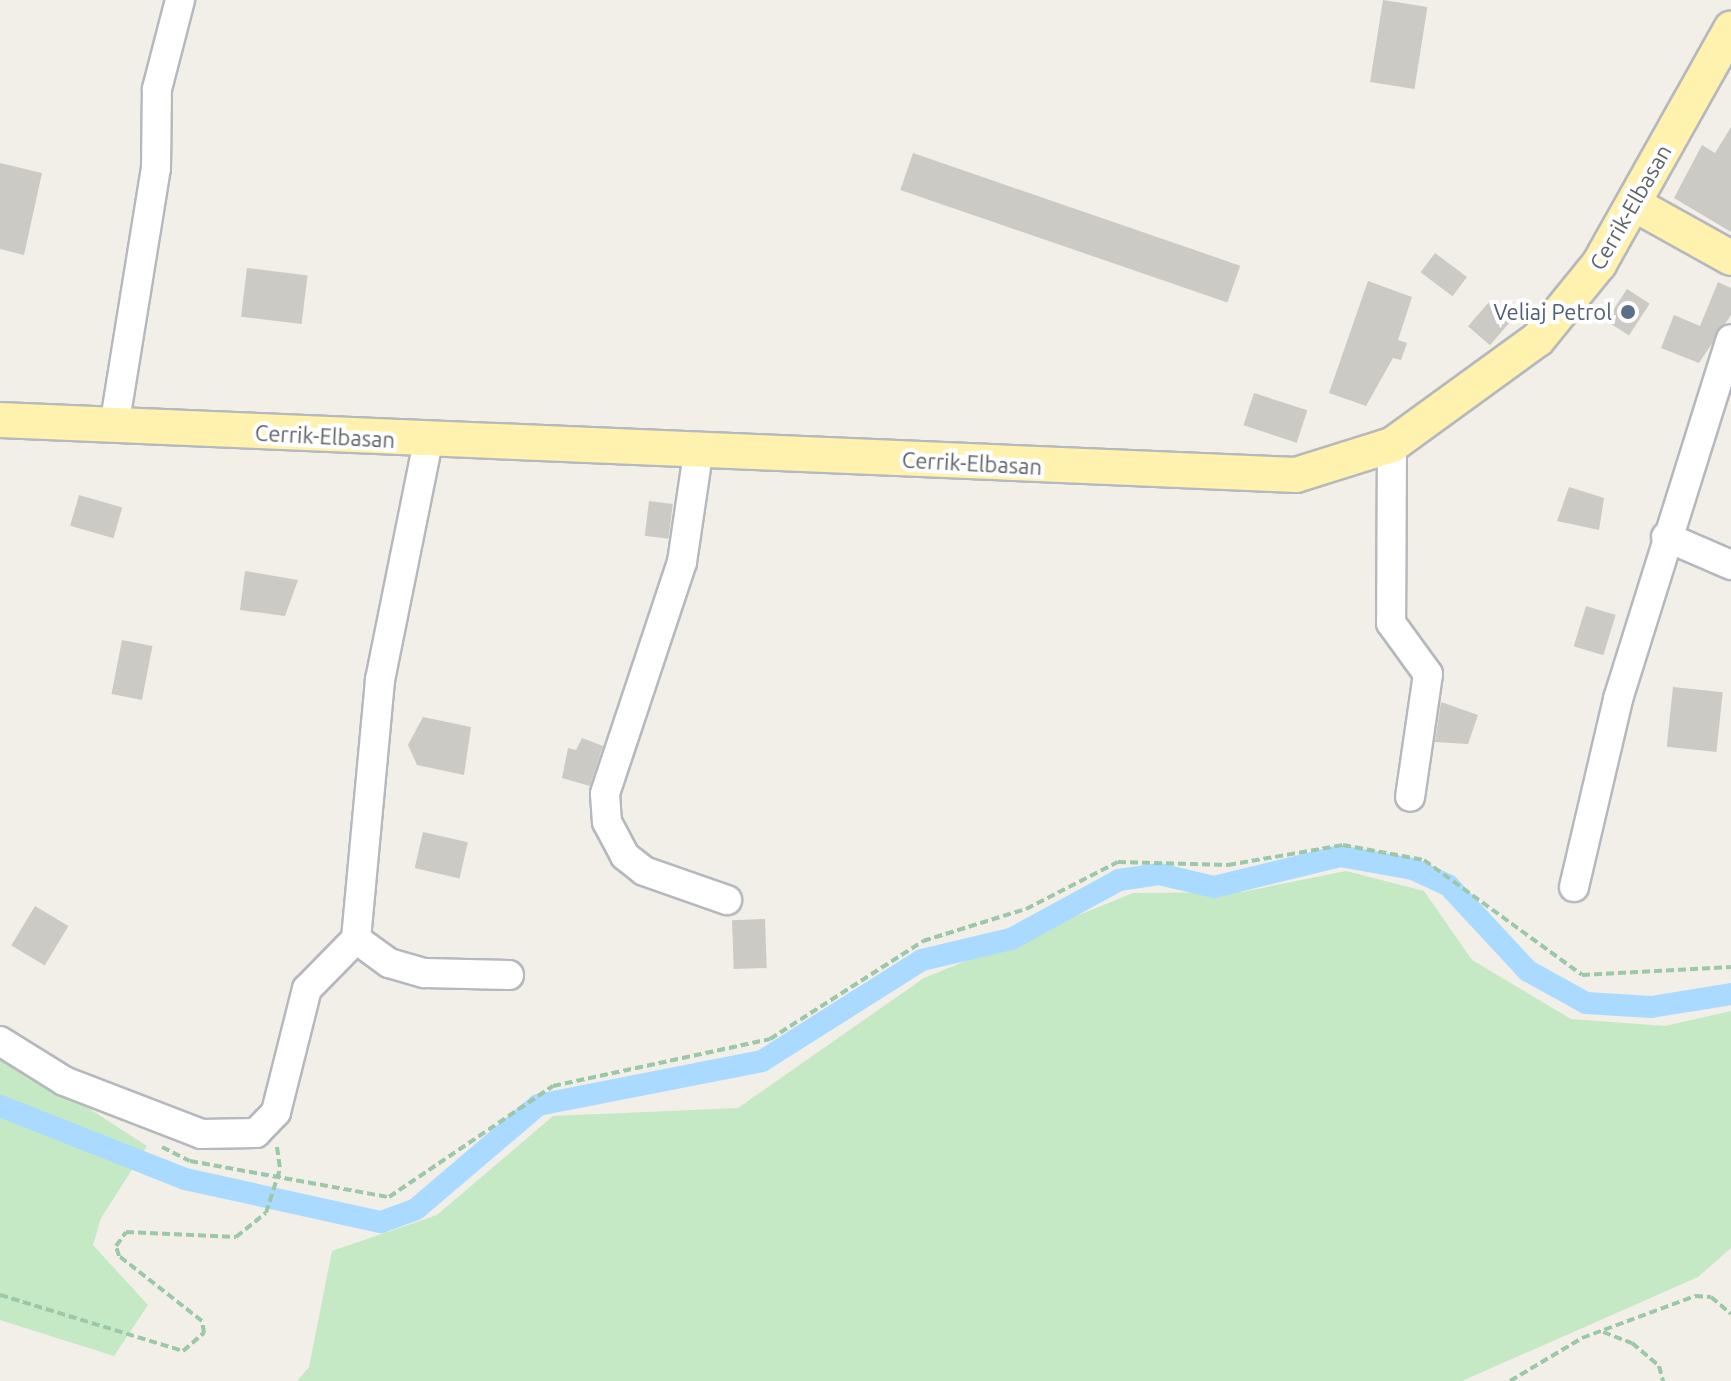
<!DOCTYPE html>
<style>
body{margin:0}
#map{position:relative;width:1731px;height:1381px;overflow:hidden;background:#f1efe8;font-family:Ubuntu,sans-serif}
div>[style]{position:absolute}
.green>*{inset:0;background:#c5e8c5}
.canal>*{height:22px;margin:-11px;padding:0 11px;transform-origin:11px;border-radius:11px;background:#aadaff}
.building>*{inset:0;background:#cccac5;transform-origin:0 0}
.path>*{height:4px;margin-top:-2px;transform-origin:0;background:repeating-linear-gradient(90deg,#9cc7a9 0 8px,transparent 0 12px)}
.roads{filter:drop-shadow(2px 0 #b5b8bc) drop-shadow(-2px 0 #b5b8bc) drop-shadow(0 2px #b5b8bc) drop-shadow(0 -2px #b5b8bc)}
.minor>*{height:28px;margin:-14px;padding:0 14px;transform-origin:14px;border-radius:14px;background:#fff}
.major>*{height:34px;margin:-17px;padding:0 17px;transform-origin:17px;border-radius:17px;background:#fff2af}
.path-bridge>*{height:4px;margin-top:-2px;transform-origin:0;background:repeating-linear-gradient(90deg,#9cc7a9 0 8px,transparent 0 12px)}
.dots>*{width:22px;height:22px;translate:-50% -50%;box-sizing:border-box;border:4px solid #fff;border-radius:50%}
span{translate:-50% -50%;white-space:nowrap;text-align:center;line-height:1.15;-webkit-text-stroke:8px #fff;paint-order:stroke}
.street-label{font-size:22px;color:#5f6368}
.service-label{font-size:22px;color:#4e5e75}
.right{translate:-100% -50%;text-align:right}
</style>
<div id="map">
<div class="green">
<i style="clip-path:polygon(1346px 871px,1424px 891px,1472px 960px,1571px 1019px,1665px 1026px,1731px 1011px,1731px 1248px,1698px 1277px,1462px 1381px,297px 1381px,309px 1367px,332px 1251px,437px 1215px,553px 1116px,738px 1108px,924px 978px,1133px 893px,1242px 892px)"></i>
<i style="clip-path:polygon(0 1051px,147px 1146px,101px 1218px,93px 1245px,148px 1305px,114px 1356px,0 1320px)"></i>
</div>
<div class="canal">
<i style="left:0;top:1106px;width:199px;rotate:21.5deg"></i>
<i style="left:185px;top:1179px;width:201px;rotate:12.4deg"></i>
<i style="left:381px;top:1222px;width:37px;rotate:-20deg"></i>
<i style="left:416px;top:1209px;width:160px;rotate:-40.4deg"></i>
<i style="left:538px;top:1105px;width:228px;rotate:-11.1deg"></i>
<i style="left:762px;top:1061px;width:189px;rotate:-32.3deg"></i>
<i style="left:922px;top:960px;width:91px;rotate:-13.3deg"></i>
<i style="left:1011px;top:939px;width:123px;rotate:-28.6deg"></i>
<i style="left:1119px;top:880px;width:40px;rotate:-8.5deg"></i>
<i style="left:1159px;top:874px;width:57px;rotate:13.3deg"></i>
<i style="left:1214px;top:887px;width:130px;rotate:-13.8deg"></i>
<i style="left:1340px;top:856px;width:74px;rotate:10.1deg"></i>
<i style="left:1413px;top:869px;width:38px;rotate:25deg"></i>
<i style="left:1448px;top:885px;width:117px;rotate:47.1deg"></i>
<i style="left:1528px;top:971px;width:66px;rotate:28.9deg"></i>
<i style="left:1586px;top:1003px;width:65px;rotate:3.5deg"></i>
<i style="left:1651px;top:1007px;width:81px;rotate:-9.2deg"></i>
</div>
<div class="building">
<i style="left:1383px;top:0;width:45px;height:83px;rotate:9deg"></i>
<i style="clip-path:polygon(1731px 127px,1731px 232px,1674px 198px,1702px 145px,1715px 153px)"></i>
<i style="left:913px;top:153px;width:346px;height:39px;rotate:19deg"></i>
<i style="clip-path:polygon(0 163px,42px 173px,24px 255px,0 249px)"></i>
<i style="left:1435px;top:253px;width:40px;height:24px;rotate:37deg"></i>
<i style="left:247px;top:268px;width:61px;height:49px;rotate:7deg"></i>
<i style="clip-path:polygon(1368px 281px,1412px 297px,1398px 340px,1407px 343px,1401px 360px,1393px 358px,1366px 406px,1329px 393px)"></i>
<i style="clip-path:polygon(1718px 282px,1731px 288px,1731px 315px,1699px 363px,1661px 348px,1674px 315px,1700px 326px)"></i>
<i style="left:1627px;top:289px;width:27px;height:38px;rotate:33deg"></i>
<i style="left:1489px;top:302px;width:29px;height:32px;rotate:41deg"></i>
<i style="left:1254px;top:393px;width:56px;height:34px;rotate:18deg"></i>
<i style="clip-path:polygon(1569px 487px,1604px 498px,1599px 530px,1557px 521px)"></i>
<i style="left:79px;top:495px;width:45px;height:32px;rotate:16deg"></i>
<i style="left:649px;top:501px;width:24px;height:35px;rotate:7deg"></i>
<i style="clip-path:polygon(245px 571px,298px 580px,285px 616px,240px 610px)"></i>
<i style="left:1586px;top:606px;width:31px;height:42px;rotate:17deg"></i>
<i style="left:122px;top:640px;width:31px;height:55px;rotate:11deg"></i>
<i style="left:1673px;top:687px;width:50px;height:60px;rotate:6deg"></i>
<i style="clip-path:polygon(1441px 702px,1478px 715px,1468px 744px,1435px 742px)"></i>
<i style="clip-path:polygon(423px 717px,471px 727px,464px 775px,417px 765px,408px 745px)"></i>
<i style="clip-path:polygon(582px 738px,603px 746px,590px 786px,562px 778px,568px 748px,576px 750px)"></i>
<i style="left:423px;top:832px;width:46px;height:37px;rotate:13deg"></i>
<i style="left:35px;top:906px;width:39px;height:46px;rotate:31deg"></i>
<i style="left:765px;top:919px;width:49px;height:33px;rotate:88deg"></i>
</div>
<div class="path">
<i style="left:162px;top:1147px;width:31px;rotate:27deg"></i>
<i style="left:190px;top:1161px;width:202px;rotate:10.3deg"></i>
<i style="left:389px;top:1197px;width:198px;rotate:-34.1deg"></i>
<i style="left:553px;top:1086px;width:222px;rotate:-12.2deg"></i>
<i style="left:770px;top:1039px;width:182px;rotate:-32.6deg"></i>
<i style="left:923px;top:941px;width:108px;rotate:-17.3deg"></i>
<i style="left:1026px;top:909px;width:103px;rotate:-27.1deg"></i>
<i style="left:1118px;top:862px;width:110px;rotate:1.6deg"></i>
<i style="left:1228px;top:865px;width:117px;rotate:-9.9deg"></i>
<i style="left:1343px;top:845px;width:82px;rotate:10.5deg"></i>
<i style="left:1424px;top:860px;width:195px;rotate:36deg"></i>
<i style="left:1582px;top:975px;width:149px;rotate:-3.1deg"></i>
<i style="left:277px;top:1147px;width:22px;rotate:82deg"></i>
<i style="left:0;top:1295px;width:191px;rotate:17deg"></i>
<i style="left:183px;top:1351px;width:28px;rotate:-41deg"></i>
<i style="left:204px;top:1333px;width:12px;rotate:-99deg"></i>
<i style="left:202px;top:1321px;width:105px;rotate:-141.9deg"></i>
<i style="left:119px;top:1256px;width:10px;rotate:-107deg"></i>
<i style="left:116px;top:1246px;width:17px;rotate:-54deg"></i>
<i style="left:126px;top:1232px;width:110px;rotate:2.6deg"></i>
<i style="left:236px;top:1237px;width:38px;rotate:-39deg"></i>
<i style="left:1603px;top:1332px;width:31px;rotate:21deg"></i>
<i style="left:1632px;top:1343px;width:35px;rotate:40deg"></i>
<i style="left:1659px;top:1366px;width:16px;rotate:75deg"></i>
<i style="left:1510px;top:1381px;width:84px;rotate:-30.8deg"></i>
<i style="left:1582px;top:1338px;width:121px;rotate:-20.4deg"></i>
<i style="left:1695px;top:1296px;width:16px;rotate:4deg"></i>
<i style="left:1711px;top:1297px;width:26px;rotate:40deg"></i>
</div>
<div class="roads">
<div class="minor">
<i style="left:114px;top:427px;width:262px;rotate:-80.8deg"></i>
<i style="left:156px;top:168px;width:79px;rotate:-89.3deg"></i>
<i style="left:157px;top:89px;width:92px;rotate:-75.5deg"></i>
<i style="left:1392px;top:445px;width:178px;rotate:90.3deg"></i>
<i style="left:1391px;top:623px;width:63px;rotate:54deg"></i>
<i style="left:1428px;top:674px;width:124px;rotate:98.3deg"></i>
<i style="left:699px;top:447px;width:116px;rotate:98.4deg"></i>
<i style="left:682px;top:562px;width:244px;rotate:108.4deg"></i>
<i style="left:605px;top:794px;width:28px;rotate:86deg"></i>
<i style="left:607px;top:822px;width:38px;rotate:62deg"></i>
<i style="left:625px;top:856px;width:24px;rotate:38deg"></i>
<i style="left:644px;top:871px;width:88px;rotate:19.3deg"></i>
<i style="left:1666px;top:537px;width:71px;rotate:23.3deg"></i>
<i style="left:1574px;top:887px;width:193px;rotate:-76.8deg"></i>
<i style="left:1618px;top:699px;width:377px;rotate:-72.6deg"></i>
<i style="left:356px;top:939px;width:41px;rotate:36deg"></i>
<i style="left:389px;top:963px;width:37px;rotate:16deg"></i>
<i style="left:425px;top:973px;width:84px;rotate:1.4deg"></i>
<i style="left:0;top:1041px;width:75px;rotate:32deg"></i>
<i style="left:64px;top:1081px;width:147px;rotate:21.1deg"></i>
<i style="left:201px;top:1134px;width:55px;rotate:-1deg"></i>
<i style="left:256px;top:1133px;width:29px;rotate:-46deg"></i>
<i style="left:276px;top:1112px;width:127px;rotate:-75.9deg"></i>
<i style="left:307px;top:989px;width:70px;rotate:-45.6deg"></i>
<i style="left:356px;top:939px;width:260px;rotate:-84.7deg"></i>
<i style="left:380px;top:680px;width:242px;rotate:-78.6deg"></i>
</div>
<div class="major">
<i style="left:1634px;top:204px;width:111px;rotate:29.1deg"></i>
<i style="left:0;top:420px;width:1297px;rotate:2.43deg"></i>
<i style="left:1296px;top:475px;width:101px;rotate:-17.4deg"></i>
<i style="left:1392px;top:445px;width:180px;rotate:-36deg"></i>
<i style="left:1538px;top:339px;width:97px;rotate:-50.9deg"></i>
<i style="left:1599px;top:264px;width:270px;rotate:-60.7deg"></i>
</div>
</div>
<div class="path-bridge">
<i style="left:266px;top:1213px;width:46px;rotate:-72.3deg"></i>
</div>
<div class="dots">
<i style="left:1628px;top:312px;background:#5c6f8a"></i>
</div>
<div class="street-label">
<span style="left:1630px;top:207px;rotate:-60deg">Cerrik-Elbasan</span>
<span style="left:325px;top:436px;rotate:3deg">Cerrik-Elbasan</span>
<span style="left:972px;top:463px;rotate:3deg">Cerrik-Elbasan</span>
</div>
<div class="service-label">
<span class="right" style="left:1612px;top:312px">Veliaj Petrol</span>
</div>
</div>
